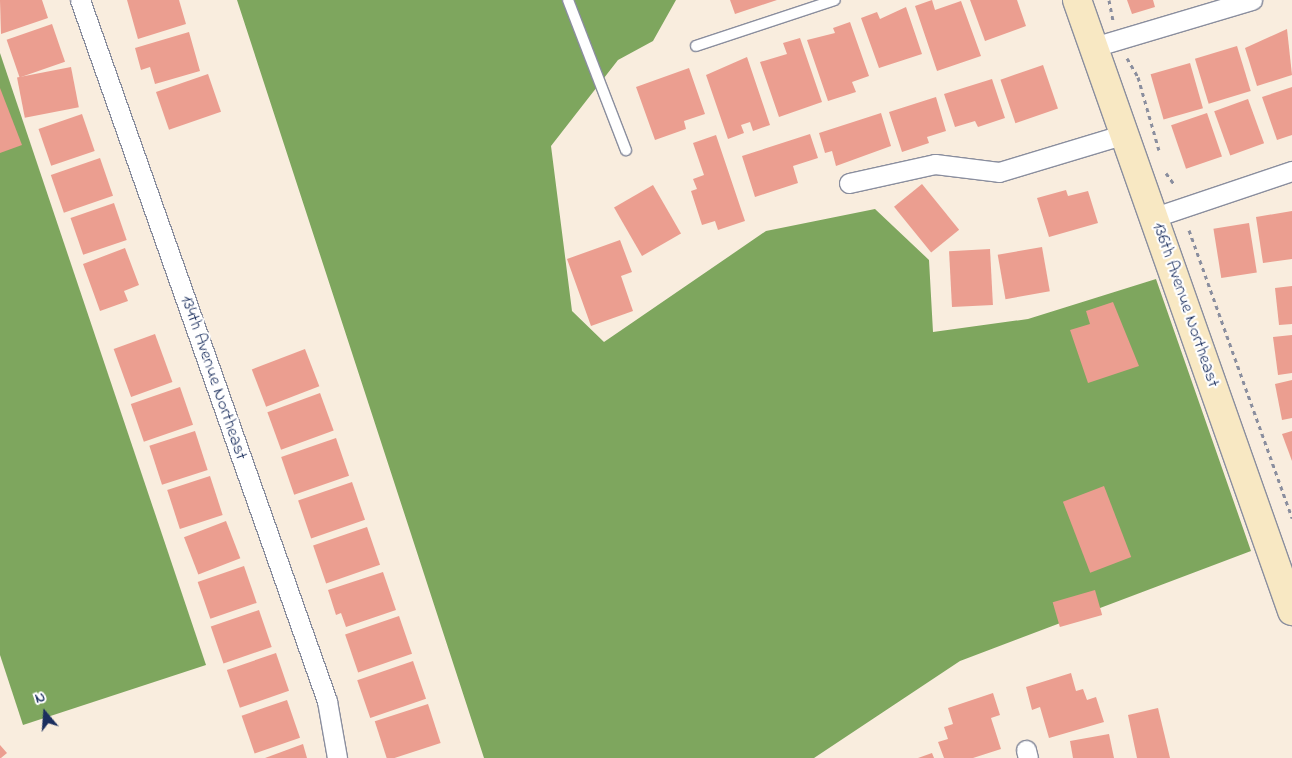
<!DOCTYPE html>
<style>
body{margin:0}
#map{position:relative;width:1292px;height:758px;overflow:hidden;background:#f9edde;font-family:"Indie Flower",sans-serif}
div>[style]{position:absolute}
.forest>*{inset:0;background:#7ea65e}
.building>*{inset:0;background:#eb9e90;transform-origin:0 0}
.path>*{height:3px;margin-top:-1.5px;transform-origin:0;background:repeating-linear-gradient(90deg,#8a8e9e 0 4px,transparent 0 8px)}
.roads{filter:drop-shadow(1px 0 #8a8e9e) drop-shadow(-1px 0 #8a8e9e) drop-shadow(0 1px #8a8e9e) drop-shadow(0 -1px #8a8e9e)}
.lane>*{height:10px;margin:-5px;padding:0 5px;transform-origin:5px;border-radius:5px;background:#fff}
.street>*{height:19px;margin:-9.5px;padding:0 9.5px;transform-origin:9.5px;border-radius:9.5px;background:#fff}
.secondary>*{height:28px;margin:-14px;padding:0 14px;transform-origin:14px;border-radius:14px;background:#f8e8c3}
span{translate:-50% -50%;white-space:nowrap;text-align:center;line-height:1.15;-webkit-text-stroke:4.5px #fff;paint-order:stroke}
.street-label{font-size:18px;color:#1b2f5e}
.north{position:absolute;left:20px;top:688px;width:50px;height:50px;-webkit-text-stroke:4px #fff;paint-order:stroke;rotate:342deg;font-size:14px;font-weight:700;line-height:20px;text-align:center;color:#1b2f5e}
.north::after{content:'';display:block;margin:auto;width:18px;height:22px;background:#1b2f5e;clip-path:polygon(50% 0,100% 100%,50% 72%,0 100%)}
</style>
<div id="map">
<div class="forest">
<i style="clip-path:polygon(237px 0,676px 0,653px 41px,618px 60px,551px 146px,572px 311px,604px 342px,766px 231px,875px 209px,929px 260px,933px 332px,1028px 319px,1156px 279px,1251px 551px,960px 661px,814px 758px,484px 758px)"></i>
<i style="clip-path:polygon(0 53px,206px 665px,23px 725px,0 655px)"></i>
</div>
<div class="building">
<i style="clip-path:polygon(0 0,42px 0,48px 18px,1px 34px)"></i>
<i style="clip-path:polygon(127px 0,179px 0,186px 24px,138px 39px)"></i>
<i style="clip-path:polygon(730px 0,777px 0,735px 14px)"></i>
<i style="clip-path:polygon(932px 0,935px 10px,961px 1px,981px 56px,937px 71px,915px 6px)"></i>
<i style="clip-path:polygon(970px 0,1017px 0,1026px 26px,985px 41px)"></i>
<i style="clip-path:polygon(1127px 0,1153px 0,1155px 7px,1132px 14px)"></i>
<i style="clip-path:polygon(906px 7px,922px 54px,879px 68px,861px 18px,877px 12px,880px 19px)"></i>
<i style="clip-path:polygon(850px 22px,869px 76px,852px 82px,856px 92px,828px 101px,807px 40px,835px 33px,833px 28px)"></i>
<i style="left:52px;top:24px;width:40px;height:48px;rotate:71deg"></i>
<i style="clip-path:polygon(1287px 29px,1292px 75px,1257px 86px,1245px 48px)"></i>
<i style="clip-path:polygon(189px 32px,200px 71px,155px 84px,150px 67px,141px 70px,135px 48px)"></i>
<i style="clip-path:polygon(800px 38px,822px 102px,779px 117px,760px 62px,787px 54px,783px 43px)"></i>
<i style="left:1237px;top:46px;width:47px;height:44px;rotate:73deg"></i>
<i style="clip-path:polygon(747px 57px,770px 125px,753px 131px,750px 122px,741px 125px,744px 133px,728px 139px,706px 75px)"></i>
<i style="left:1190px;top:63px;width:47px;height:41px;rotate:74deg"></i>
<i style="left:1043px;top:65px;width:46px;height:45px;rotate:71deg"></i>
<i style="left:71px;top:67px;width:41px;height:55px;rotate:79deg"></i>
<i style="clip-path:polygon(689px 68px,705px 114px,684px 121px,686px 129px,655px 140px,636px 87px)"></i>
<i style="left:208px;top:74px;width:40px;height:55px;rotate:71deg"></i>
<i style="clip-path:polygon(992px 79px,1005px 118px,978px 127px,975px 121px,955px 127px,944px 94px)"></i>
<i style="clip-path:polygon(1292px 87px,1292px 135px,1277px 140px,1262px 97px)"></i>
<i style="clip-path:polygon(0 88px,22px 145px,0 153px)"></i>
<i style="clip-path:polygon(936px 97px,946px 131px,927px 137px,929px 143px,902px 152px,889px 112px)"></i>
<i style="left:1248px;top:99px;width:47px;height:36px;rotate:70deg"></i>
<i style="clip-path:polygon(881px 113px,891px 146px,836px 166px,832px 151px,825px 153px,819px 133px)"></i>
<i style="left:1207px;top:113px;width:46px;height:38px;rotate:71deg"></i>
<i style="left:82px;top:114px;width:39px;height:46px;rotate:71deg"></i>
<i style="clip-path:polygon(810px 134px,818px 158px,793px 166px,798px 183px,755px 197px,742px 156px)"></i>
<i style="clip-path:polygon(716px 135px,745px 221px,718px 230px,715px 221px,702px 225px,691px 191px,697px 189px,693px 179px,704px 175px,693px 143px)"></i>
<i style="left:100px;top:158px;width:40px;height:52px;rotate:71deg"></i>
<i style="left:922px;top:184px;width:59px;height:36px;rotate:51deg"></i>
<i style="left:653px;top:185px;width:56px;height:45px;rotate:60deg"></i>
<i style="clip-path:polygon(1066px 190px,1068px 196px,1088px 191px,1098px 223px,1049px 237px,1037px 198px)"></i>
<i style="left:114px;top:203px;width:39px;height:46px;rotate:71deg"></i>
<i style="clip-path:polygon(1292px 211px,1292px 259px,1263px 263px,1256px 217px)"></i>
<i style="left:1249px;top:223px;width:50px;height:36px;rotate:81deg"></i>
<i style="clip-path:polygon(620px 240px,632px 272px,621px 276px,633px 311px,591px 326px,567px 259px)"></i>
<i style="left:1042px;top:247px;width:45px;height:45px;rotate:80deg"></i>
<i style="clip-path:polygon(125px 248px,139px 285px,124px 291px,128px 301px,100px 311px,83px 264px)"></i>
<i style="left:990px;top:249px;width:56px;height:41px;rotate:87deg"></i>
<i style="clip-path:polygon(1292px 286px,1292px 324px,1279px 325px,1275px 288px)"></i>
<i style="clip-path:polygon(1113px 302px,1139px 366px,1088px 383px,1070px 330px,1090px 324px,1086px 311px)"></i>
<i style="left:155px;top:334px;width:51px;height:44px;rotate:70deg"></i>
<i style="clip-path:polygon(1292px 335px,1292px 373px,1278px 375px,1273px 337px)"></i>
<i style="left:305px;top:349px;width:40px;height:57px;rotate:69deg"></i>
<i style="clip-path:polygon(1292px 380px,1292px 418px,1282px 420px,1275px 384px)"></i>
<i style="left:180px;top:387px;width:40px;height:52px;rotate:71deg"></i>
<i style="left:320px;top:393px;width:40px;height:56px;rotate:70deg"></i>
<i style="left:195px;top:431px;width:41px;height:48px;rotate:72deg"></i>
<i style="clip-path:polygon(1292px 431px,1292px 461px,1282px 434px)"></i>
<i style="left:336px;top:438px;width:40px;height:58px;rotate:71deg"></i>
<i style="left:210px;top:476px;width:41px;height:45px;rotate:72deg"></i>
<i style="left:352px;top:482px;width:40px;height:57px;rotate:71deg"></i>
<i style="left:1104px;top:486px;width:76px;height:44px;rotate:69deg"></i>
<i style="left:226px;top:521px;width:40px;height:45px;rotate:69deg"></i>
<i style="left:367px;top:527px;width:40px;height:57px;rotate:71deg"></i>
<i style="left:244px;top:566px;width:39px;height:49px;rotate:71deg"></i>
<i style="clip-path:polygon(383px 572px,396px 610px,346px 627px,341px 613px,336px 615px,328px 590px)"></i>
<i style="left:1095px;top:590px;width:26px;height:44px;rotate:74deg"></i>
<i style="left:259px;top:610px;width:39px;height:51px;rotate:71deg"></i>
<i style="left:399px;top:616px;width:40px;height:57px;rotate:71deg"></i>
<i style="left:276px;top:653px;width:40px;height:52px;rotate:71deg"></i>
<i style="left:413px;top:661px;width:40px;height:59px;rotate:71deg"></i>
<i style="clip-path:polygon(1071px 673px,1076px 691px,1083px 689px,1087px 700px,1096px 697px,1104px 722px,1049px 738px,1040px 707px,1032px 710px,1026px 687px)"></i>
<i style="clip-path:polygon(993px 693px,1000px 715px,991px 718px,1001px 749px,973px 758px,944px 758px,938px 742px,948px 739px,944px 727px,953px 724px,948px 708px)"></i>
<i style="left:287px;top:700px;width:40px;height:48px;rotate:71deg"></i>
<i style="left:428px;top:704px;width:41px;height:56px;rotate:72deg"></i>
<i style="clip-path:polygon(1158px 708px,1170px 758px,1137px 758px,1128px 715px)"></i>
<i style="clip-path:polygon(1109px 734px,1114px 758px,1073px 758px,1070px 741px)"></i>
<i style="clip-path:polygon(303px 744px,307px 758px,265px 758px)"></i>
<i style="clip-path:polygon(0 745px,7px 753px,1px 758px,0 758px)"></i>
<i style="clip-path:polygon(932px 753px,934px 758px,918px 758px)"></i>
</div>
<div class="path">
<i style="left:1109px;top:0;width:21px;rotate:79deg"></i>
<i style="left:1127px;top:58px;width:22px;rotate:60deg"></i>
<i style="left:1138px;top:77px;width:76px;rotate:74deg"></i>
<i style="left:1166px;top:173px;width:14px;rotate:54deg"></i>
<i style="left:1189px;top:230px;width:306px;rotate:70.3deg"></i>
</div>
<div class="roads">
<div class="lane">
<i style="left:568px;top:0;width:161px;rotate:68.9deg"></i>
<i style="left:696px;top:46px;width:146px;rotate:-18.3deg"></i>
</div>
<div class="street">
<i style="left:80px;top:0;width:743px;rotate:70.59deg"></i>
<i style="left:327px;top:701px;width:58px;rotate:80deg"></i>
<i style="left:1094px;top:47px;width:165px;rotate:-16.6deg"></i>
<i style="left:849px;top:183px;width:88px;rotate:-12.5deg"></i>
<i style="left:935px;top:164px;width:64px;rotate:7.1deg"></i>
<i style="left:999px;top:172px;width:132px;rotate:-16.8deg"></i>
<i style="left:1155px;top:217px;width:145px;rotate:-18.6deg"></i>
<i style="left:1026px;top:750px;width:8px;rotate:76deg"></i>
</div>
<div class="secondary">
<i style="left:1077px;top:0;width:648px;rotate:70.61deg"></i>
</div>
</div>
<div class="street-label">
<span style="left:1185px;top:305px;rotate:71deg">136th Avenue Northeast</span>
<span style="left:213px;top:378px;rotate:71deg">134th Avenue Northeast</span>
</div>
<div class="north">N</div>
</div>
